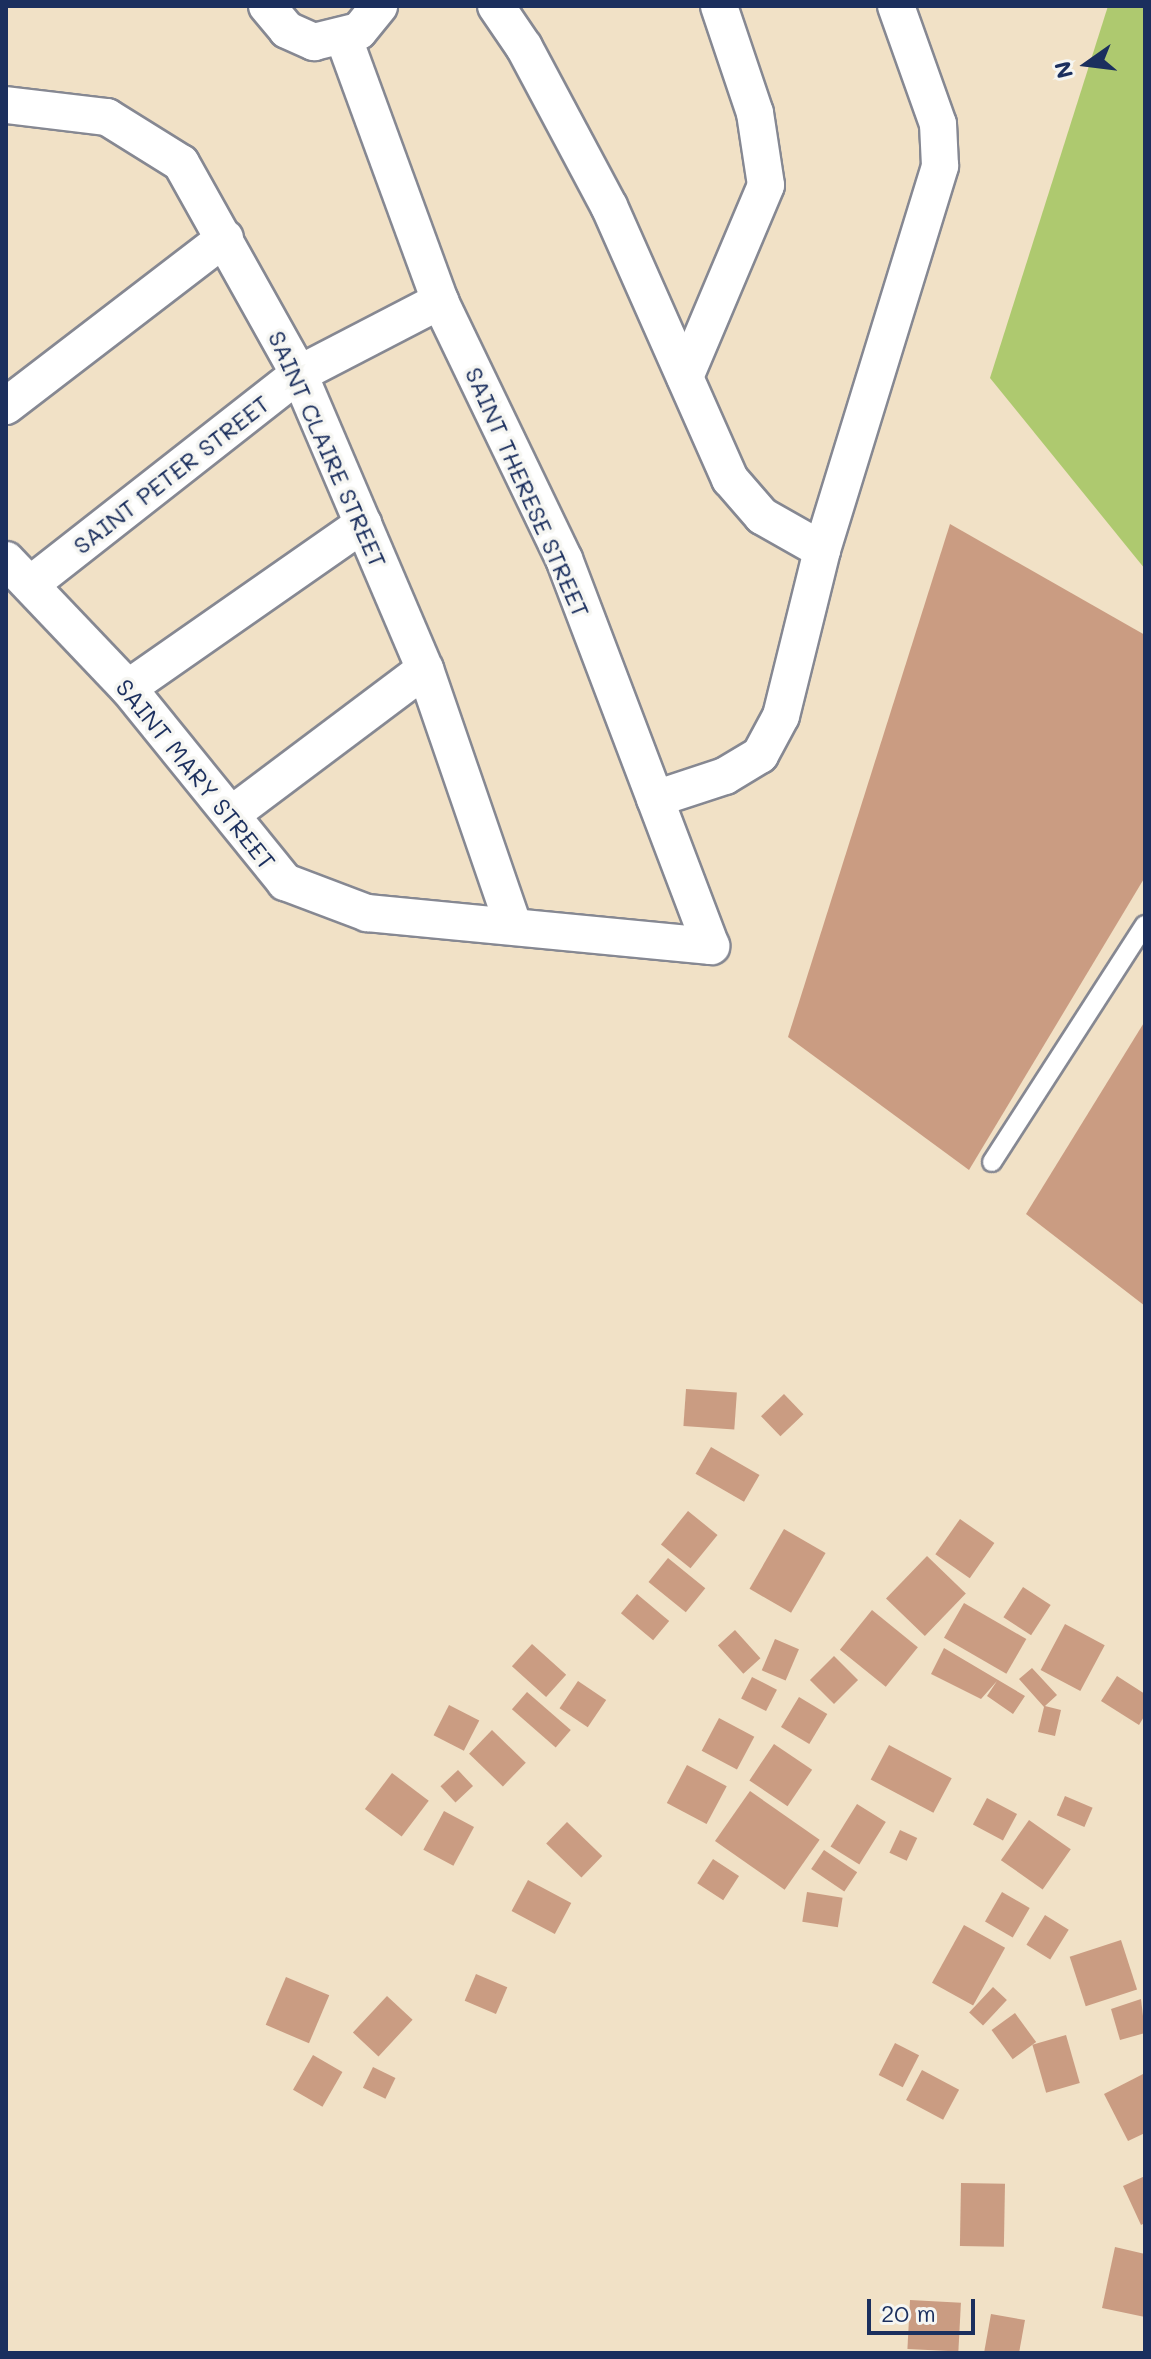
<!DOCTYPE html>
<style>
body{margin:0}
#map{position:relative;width:1151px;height:2359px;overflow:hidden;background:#f1e1c6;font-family:Mali,sans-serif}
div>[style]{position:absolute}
.green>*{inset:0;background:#aec96f}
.building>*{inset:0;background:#ca9c82;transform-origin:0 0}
.roads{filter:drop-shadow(2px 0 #868892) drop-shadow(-2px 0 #868892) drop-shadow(0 2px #868892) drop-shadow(0 -2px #868892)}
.lane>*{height:18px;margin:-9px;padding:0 9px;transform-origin:9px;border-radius:9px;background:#fff}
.street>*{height:36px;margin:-18px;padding:0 18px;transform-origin:18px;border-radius:18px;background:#fff}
span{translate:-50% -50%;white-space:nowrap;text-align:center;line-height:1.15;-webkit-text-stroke:7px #f6f6f2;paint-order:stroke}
.street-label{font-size:24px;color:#1b2f5e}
.frame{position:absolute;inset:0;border:8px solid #1b2f5e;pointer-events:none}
.north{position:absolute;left:1047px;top:24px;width:80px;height:80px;-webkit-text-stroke:6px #f6f6f2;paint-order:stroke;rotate:256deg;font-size:22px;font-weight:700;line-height:32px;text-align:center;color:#1b2f5e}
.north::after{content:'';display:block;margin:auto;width:28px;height:36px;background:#1b2f5e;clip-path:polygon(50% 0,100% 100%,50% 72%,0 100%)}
.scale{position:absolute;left:867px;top:2299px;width:108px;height:36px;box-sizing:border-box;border:4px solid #1b2f5e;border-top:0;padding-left:10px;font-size:24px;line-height:28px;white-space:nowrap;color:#1b2f5e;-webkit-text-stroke:6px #f6f6f2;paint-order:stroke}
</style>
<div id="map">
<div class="green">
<i style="clip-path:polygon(1108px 6px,1145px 6px,1145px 569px,990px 378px)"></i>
</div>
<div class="building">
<i style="clip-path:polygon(950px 524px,1145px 635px,1145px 877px,969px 1170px,788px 1037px)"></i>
<i style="clip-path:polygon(1145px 1021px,1145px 1306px,1026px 1214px)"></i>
<i style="left:686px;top:1389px;width:51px;height:37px;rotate:4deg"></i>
<i style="left:784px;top:1394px;width:28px;height:32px;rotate:46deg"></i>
<i style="left:711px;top:1447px;width:56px;height:31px;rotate:30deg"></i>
<i style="left:688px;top:1511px;width:38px;height:43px;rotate:39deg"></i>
<i style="left:960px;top:1519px;width:42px;height:43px;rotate:35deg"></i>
<i style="left:784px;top:1529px;width:48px;height:69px;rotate:30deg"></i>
<i style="left:927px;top:1556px;width:54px;height:59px;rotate:44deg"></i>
<i style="left:668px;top:1558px;width:48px;height:31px;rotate:39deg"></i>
<i style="left:1023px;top:1587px;width:33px;height:36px;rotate:33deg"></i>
<i style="left:637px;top:1594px;width:42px;height:25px;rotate:40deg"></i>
<i style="left:964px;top:1603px;width:72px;height:40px;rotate:30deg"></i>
<i style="left:872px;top:1610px;width:59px;height:51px;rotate:39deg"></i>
<i style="left:1065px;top:1624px;width:45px;height:52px;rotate:28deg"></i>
<i style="left:735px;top:1630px;width:38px;height:23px;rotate:48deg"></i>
<i style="left:775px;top:1639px;width:26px;height:34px;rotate:23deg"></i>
<i style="left:532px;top:1644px;width:46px;height:30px;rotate:42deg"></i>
<i style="clip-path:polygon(944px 1648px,1025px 1696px,1013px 1714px,987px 1696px,997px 1681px,981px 1699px,931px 1674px)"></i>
<i style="left:834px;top:1656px;width:34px;height:34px;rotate:45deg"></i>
<i style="clip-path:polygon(1032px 1668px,1057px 1695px,1045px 1706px,1061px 1710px,1055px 1736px,1038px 1732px,1044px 1707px,1019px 1679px)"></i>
<i style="clip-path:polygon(1117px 1676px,1145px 1694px,1145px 1715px,1139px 1725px,1101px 1701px)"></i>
<i style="left:752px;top:1677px;width:28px;height:24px;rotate:27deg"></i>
<i style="left:578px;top:1681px;width:34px;height:33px;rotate:34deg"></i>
<i style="left:527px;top:1692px;width:58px;height:23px;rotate:41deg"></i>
<i style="left:799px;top:1697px;width:33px;height:35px;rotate:31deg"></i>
<i style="left:449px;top:1705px;width:34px;height:34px;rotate:27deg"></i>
<i style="left:719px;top:1718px;width:40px;height:37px;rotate:28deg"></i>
<i style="left:492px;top:1730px;width:47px;height:33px;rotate:44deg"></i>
<i style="left:774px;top:1744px;width:46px;height:44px;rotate:34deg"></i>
<i style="left:889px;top:1745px;width:71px;height:39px;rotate:28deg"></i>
<i style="left:687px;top:1765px;width:45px;height:43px;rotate:28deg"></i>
<i style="left:458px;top:1770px;width:22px;height:24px;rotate:47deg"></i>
<i style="left:392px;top:1773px;width:46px;height:45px;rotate:37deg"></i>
<i style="left:750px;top:1791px;width:85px;height:61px;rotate:35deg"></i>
<i style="left:1065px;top:1796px;width:30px;height:21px;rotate:23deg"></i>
<i style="left:987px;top:1798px;width:34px;height:30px;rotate:28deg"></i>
<i style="left:857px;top:1804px;width:34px;height:50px;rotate:32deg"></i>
<i style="left:444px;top:1811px;width:34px;height:44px;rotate:28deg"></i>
<i style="left:1029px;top:1820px;width:51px;height:49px;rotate:35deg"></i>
<i style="left:567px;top:1822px;width:49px;height:30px;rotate:44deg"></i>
<i style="left:900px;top:1830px;width:19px;height:25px;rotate:25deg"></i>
<i style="left:824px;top:1850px;width:40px;height:23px;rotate:34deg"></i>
<i style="left:713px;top:1859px;width:31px;height:29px;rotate:33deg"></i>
<i style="left:528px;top:1880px;width:49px;height:35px;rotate:28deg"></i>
<i style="left:807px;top:1892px;width:36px;height:30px;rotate:9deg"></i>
<i style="left:1002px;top:1892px;width:32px;height:34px;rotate:30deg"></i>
<i style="left:1045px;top:1915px;width:28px;height:35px;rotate:32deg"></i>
<i style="left:964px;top:1925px;width:47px;height:66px;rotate:29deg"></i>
<i style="left:1121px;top:1940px;width:52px;height:54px;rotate:72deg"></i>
<i style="left:476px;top:1974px;width:34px;height:29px;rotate:23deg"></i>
<i style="left:286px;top:1977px;width:47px;height:52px;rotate:23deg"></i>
<i style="left:993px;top:1987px;width:19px;height:35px;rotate:43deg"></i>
<i style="left:387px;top:1996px;width:35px;height:50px;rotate:43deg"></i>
<i style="clip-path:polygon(1141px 1999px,1145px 2033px,1120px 2040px,1111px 2009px)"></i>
<i style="left:1015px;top:2013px;width:36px;height:29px;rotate:54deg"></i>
<i style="left:1066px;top:2035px;width:50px;height:35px;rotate:74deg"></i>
<i style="left:895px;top:2043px;width:27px;height:36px;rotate:27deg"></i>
<i style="left:313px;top:2055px;width:34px;height:40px;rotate:30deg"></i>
<i style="left:373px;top:2067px;width:25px;height:23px;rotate:26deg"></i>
<i style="left:922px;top:2070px;width:42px;height:34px;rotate:28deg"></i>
<i style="clip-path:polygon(1145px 2073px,1145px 2133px,1128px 2141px,1104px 2094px)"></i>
<i style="clip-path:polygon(1145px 2176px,1145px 2223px,1141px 2225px,1123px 2186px)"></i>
<i style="left:961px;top:2183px;width:44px;height:63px;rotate:1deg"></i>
<i style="clip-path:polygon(1115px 2247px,1145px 2254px,1145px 2317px,1102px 2308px)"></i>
<i style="left:910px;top:2300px;width:51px;height:49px;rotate:3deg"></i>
<i style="clip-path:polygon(991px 2314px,1025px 2320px,1019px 2353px,984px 2353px)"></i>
</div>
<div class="roads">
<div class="lane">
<i style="left:992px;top:1162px;width:282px;rotate:-57.2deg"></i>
</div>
<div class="street">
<i style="left:267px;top:6px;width:31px;rotate:50deg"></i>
<i style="left:287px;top:30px;width:30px;rotate:24deg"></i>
<i style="left:314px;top:42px;width:46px;rotate:-13.7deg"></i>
<i style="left:359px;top:31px;width:32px;rotate:-51deg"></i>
<i style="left:496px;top:6px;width:50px;rotate:55.7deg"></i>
<i style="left:524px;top:47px;width:180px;rotate:61.9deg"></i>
<i style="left:609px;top:206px;width:299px;rotate:66.1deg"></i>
<i style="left:730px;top:479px;width:49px;rotate:49.1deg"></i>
<i style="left:762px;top:516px;width:69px;rotate:29.5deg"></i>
<i style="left:6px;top:105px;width:102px;rotate:6.8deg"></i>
<i style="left:107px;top:117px;width:87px;rotate:31.9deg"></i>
<i style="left:181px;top:163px;width:242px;rotate:60.8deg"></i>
<i style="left:299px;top:374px;width:321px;rotate:66.9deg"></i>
<i style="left:425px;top:669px;width:271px;rotate:71deg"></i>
<i style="left:685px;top:377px;width:208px;rotate:-67.1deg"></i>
<i style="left:766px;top:185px;width:73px;rotate:-98.7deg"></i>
<i style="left:755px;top:113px;width:113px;rotate:-108.6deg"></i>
<i style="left:6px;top:406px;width:276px;rotate:-37.5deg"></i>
<i style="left:6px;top:560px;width:177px;rotate:46.4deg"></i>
<i style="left:128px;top:688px;width:250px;rotate:51deg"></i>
<i style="left:285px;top:882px;width:88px;rotate:20.7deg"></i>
<i style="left:367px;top:913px;width:346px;rotate:5.5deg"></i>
<i style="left:711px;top:946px;width:414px;rotate:-110.8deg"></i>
<i style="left:564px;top:559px;width:286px;rotate:-115.7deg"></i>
<i style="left:440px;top:301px;width:280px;rotate:-110.1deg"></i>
<i style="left:31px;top:584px;width:340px;rotate:-38.1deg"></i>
<i style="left:299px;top:374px;width:159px;rotate:-27.4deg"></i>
<i style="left:128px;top:688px;width:287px;rotate:-34.9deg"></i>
<i style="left:655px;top:799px;width:74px;rotate:-18.2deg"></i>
<i style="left:725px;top:776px;width:41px;rotate:-31deg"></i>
<i style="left:760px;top:755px;width:44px;rotate:-61.7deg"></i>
<i style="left:781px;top:716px;width:171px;rotate:-76.1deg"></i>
<i style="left:822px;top:550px;width:402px;rotate:-72.9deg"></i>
<i style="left:940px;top:166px;width:42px;rotate:-92.7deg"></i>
<i style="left:938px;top:124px;width:125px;rotate:-109.6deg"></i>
<i style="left:232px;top:814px;width:241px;rotate:-36.9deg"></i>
</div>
</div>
<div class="street-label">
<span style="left:328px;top:449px;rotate:66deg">SAINT CLAIRE STREET</span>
<span style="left:171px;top:474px;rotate:-38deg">SAINT PETER STREET</span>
<span style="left:528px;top:492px;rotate:66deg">SAINT THERESE STREET</span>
<span style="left:196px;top:774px;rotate:51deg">SAINT MARY STREET</span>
</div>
<div class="frame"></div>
<div class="north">N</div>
<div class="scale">20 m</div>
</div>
